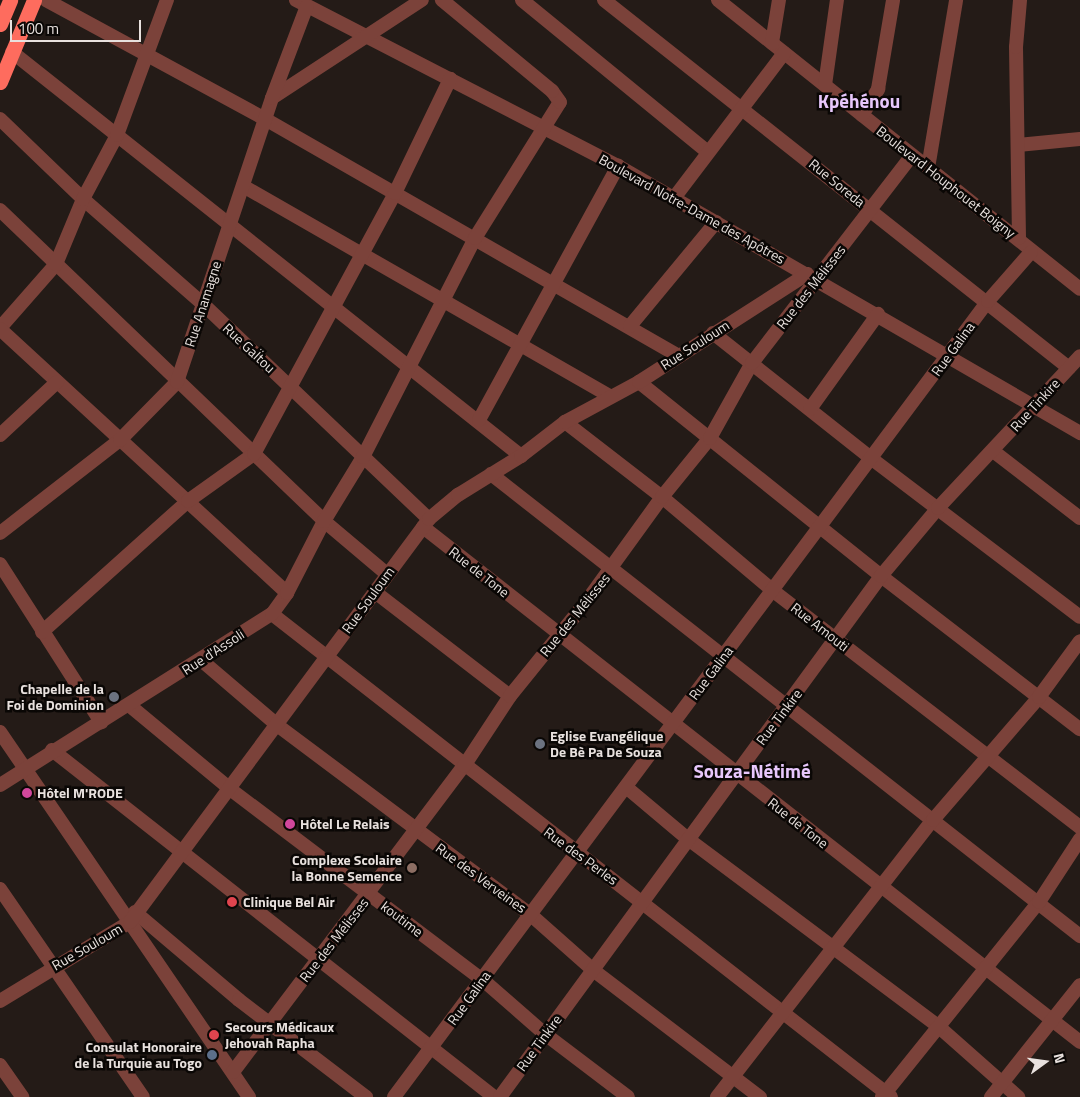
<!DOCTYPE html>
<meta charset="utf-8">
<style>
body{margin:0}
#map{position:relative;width:1080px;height:1097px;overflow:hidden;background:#241b17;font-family:"Titillium Web",sans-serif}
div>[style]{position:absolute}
.minor>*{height:14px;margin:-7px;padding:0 7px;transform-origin:7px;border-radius:7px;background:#7b423a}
.highway>*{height:15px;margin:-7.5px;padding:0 7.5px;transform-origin:7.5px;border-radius:7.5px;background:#fe6c5e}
.dots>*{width:14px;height:14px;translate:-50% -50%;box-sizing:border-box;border:2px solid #0a0705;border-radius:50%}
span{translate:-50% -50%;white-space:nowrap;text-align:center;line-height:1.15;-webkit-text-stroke:5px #0a0705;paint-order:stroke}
.street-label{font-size:14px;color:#e8e1de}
.poi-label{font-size:14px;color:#e8e1de;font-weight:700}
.right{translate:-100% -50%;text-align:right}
.left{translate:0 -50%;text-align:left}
.district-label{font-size:19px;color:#e7c7fc;font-weight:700}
.north{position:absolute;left:1020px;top:1037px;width:50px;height:50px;-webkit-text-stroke:4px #0a0705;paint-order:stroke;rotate:76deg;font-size:14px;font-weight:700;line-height:20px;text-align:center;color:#e8e1de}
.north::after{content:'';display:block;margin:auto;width:18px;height:22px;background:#e8e1de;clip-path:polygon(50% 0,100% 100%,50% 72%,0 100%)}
.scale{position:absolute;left:10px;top:20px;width:131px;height:22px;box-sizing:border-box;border:2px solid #e8e1de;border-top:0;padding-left:6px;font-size:15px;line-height:18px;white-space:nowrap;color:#e8e1de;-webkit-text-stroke:4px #0a0705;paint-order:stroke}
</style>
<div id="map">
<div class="minor">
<i style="left:46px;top:0;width:249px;rotate:28.5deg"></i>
<i style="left:265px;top:119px;width:477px;rotate:29.8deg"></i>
<i style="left:296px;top:0;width:362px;rotate:27.3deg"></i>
<i style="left:618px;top:166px;width:534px;rotate:30.02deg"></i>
<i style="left:522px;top:0;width:240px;rotate:39.3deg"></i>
<i style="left:604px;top:0;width:593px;rotate:38.36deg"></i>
<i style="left:718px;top:0;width:463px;rotate:38.6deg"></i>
<i style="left:772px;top:43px;width:44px;rotate:-80.8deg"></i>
<i style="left:12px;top:52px;width:650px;rotate:38.44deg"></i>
<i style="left:825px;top:85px;width:86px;rotate:-82deg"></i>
<i style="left:272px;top:98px;width:179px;rotate:-33.2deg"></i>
<i style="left:862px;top:115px;width:31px;rotate:-58deg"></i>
<i style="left:878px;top:89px;width:90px;rotate:-80.4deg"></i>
<i style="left:0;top:119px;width:115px;rotate:43.9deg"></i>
<i style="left:83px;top:199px;width:159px;rotate:41.2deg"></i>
<i style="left:203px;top:304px;width:312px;rotate:43.6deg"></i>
<i style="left:1018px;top:145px;width:62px;rotate:-5.5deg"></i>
<i style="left:928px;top:168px;width:170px;rotate:-80.5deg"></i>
<i style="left:243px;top:186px;width:423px;rotate:29.8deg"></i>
<i style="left:674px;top:198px;width:182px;rotate:-52.8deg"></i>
<i style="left:0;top:210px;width:449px;rotate:43.8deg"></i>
<i style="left:324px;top:521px;width:82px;rotate:40.1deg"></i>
<i style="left:1019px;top:238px;width:191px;rotate:-90.9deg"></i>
<i style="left:1016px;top:47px;width:47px;rotate:-85.1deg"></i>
<i style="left:630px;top:326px;width:135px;rotate:-50.4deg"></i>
<i style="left:0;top:328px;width:85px;rotate:-48.8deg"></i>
<i style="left:56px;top:264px;width:70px;rotate:-67.4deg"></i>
<i style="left:83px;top:199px;width:72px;rotate:-62deg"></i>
<i style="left:117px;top:135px;width:144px;rotate:-69.7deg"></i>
<i style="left:0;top:329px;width:390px;rotate:42.6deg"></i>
<i style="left:713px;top:333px;width:203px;rotate:38.4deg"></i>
<i style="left:872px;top:459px;width:261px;rotate:37.2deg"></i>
<i style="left:639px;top:382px;width:310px;rotate:38.7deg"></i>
<i style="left:881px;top:576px;width:251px;rotate:37.6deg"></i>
<i style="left:810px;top:409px;width:117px;rotate:-54.4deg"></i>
<i style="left:479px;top:420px;width:290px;rotate:-61.3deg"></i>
<i style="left:565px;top:422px;width:123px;rotate:37.7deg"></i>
<i style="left:662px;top:497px;width:144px;rotate:40.2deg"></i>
<i style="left:772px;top:590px;width:389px;rotate:37.6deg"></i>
<i style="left:0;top:435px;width:78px;rotate:-42.9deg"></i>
<i style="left:993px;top:451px;width:110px;rotate:37.6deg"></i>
<i style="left:491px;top:474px;width:749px;rotate:38.11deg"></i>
<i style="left:423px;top:527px;width:835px;rotate:38.09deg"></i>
<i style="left:0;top:533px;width:152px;rotate:-37.8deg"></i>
<i style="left:120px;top:440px;width:81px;rotate:-45.5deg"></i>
<i style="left:177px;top:382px;width:299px;rotate:-71.5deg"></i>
<i style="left:272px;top:98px;width:98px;rotate:-69.2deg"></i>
<i style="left:0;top:564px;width:188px;rotate:57.4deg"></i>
<i style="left:375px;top:592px;width:170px;rotate:37.6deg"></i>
<i style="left:272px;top:614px;width:785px;rotate:37.96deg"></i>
<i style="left:42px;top:632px;width:196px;rotate:-41.9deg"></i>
<i style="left:188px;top:501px;width:81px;rotate:-35.5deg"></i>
<i style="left:254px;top:454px;width:297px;rotate:-61.6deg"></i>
<i style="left:395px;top:193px;width:127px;rotate:-64.2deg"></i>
<i style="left:201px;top:660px;width:100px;rotate:40.5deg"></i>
<i style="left:277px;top:725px;width:317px;rotate:36.8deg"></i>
<i style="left:531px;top:915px;width:83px;rotate:41.6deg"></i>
<i style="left:593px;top:970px;width:210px;rotate:37.3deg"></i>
<i style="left:129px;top:705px;width:131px;rotate:39.7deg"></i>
<i style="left:230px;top:789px;width:317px;rotate:37.1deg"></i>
<i style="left:483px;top:980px;width:82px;rotate:41.1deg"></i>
<i style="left:545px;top:1034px;width:104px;rotate:37.2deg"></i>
<i style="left:0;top:732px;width:442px;rotate:55.7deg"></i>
<i style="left:52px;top:750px;width:562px;rotate:38.13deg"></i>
<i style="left:0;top:785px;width:321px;rotate:-32.2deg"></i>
<i style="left:272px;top:614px;width:26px;rotate:-54deg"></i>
<i style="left:287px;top:593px;width:81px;rotate:-62.8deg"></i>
<i style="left:324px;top:521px;width:75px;rotate:-58.6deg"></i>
<i style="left:363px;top:457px;width:246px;rotate:-62.9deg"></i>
<i style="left:475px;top:238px;width:160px;rotate:-58deg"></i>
<i style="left:560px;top:102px;width:14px;rotate:-126deg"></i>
<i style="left:552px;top:91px;width:143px;rotate:-140.4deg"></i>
<i style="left:626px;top:787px;width:81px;rotate:40deg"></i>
<i style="left:688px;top:839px;width:314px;rotate:36.8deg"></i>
<i style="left:939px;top:1027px;width:106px;rotate:41.5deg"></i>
<i style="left:0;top:889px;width:252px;rotate:55.5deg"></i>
<i style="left:135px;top:912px;width:136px;rotate:40.2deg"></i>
<i style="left:239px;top:1000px;width:160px;rotate:37.4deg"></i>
<i style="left:0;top:1001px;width:152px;rotate:-31.3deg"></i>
<i style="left:130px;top:922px;width:502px;rotate:-53.43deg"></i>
<i style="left:429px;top:519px;width:38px;rotate:-40deg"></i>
<i style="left:458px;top:495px;width:74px;rotate:-31.8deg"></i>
<i style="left:521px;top:456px;width:56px;rotate:-37.7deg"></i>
<i style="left:565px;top:422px;width:84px;rotate:-28.4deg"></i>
<i style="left:639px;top:382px;width:200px;rotate:-32.7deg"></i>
<i style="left:0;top:1065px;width:39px;rotate:55deg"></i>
<i style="left:233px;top:1072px;width:383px;rotate:-53deg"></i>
<i style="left:464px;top:766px;width:84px;rotate:-56.7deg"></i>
<i style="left:510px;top:696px;width:121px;rotate:-51deg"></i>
<i style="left:586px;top:602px;width:130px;rotate:-54.1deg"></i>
<i style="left:662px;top:497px;width:76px;rotate:-50.9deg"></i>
<i style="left:710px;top:438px;width:86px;rotate:-60.8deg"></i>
<i style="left:752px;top:363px;width:262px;rotate:-52.4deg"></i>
<i style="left:394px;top:1097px;width:993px;rotate:-53.27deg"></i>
<i style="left:988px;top:301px;width:65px;rotate:-48.7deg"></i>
<i style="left:500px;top:1097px;width:645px;rotate:-53.82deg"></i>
<i style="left:881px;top:576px;width:89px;rotate:-50deg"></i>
<i style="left:938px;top:508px;width:208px;rotate:-46.9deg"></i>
<i style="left:717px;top:1097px;width:351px;rotate:-52.1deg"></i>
<i style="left:933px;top:820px;width:162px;rotate:-49.2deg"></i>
<i style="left:1039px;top:697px;width:69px;rotate:-53.8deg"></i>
<i style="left:882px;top:1097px;width:250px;rotate:-51.2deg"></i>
<i style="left:1039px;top:902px;width:75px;rotate:-56.9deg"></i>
<i style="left:991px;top:1097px;width:143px;rotate:-51.5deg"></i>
</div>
<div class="highway">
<i style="left:0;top:24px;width:26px;rotate:-67deg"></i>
<i style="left:0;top:82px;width:89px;rotate:-67.5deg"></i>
</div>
<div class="dots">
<i style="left:114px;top:697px;background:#6b7280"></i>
<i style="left:540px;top:744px;background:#6b7280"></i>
<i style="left:27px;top:793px;background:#d1479c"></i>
<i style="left:290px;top:824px;background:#d1479c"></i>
<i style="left:412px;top:868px;background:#8d6e63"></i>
<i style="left:232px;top:902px;background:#e0444e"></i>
<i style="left:214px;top:1035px;background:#e0444e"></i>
<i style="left:212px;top:1055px;background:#5c6f8a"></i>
</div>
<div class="street-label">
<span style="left:946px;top:182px;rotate:38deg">Boulevard Houphouet Boigny</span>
<span style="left:837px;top:183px;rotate:39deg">Rue Soreda</span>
<span style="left:692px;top:209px;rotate:29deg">Boulevard Notre-Dame des Apôtres</span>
<span style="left:811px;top:287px;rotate:-52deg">Rue des Mélisses</span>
<span style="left:203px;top:304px;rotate:-72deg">Rue Anamagne</span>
<span style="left:695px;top:345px;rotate:-33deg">Rue Souloum</span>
<span style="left:249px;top:348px;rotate:43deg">Rue GaÏtou</span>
<span style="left:953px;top:349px;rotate:-54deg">Rue Galina</span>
<span style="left:1035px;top:405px;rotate:-48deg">Rue Tinkire</span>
<span style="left:479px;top:572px;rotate:38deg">Rue de Tone</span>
<span style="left:368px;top:600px;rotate:-54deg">Rue Souloum</span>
<span style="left:575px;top:615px;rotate:-51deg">Rue des Mélisses</span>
<span style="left:820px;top:627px;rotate:38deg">Rue Amouti</span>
<span style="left:213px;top:652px;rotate:-33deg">Rue d'Assoli</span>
<span style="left:711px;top:673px;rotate:-53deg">Rue Galina</span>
<span style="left:779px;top:717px;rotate:-53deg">Rue Tinkire</span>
<span style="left:798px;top:823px;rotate:38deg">Rue de Tone</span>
<span style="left:581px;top:856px;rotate:36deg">Rue des Perles</span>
<span style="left:481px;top:878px;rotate:36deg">Rue des Verveines</span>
<span style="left:402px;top:919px;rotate:37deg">koutime</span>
<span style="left:334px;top:940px;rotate:-52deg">Rue des Mélisses</span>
<span style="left:87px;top:947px;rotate:-30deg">Rue Souloum</span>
<span style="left:469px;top:998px;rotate:-54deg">Rue Galina</span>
<span style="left:539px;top:1043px;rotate:-54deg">Rue Tinkire</span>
</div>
<div class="poi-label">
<span class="right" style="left:104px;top:697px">Chapelle de la<br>Foi de Dominion</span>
<span class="left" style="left:550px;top:744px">Eglise Evangélique<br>De Bè Pa De Souza</span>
<span class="left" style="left:37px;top:793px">Hôtel M'RODE</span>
<span class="left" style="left:300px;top:824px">Hôtel Le Relais</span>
<span class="right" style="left:402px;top:868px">Complexe Scolaire<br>la Bonne Semence</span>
<span class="left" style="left:243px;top:902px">Clinique Bel Air</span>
<span class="left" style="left:225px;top:1035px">Secours Médicaux<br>Jehovah Rapha</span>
<span class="right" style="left:202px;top:1055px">Consulat Honoraire<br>de la Turquie au Togo</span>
</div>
<div class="district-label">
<span style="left:859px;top:101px">Kpéhénou</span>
<span style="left:752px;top:771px">Souza-Nétimé</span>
</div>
<div class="north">N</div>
<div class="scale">100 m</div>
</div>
